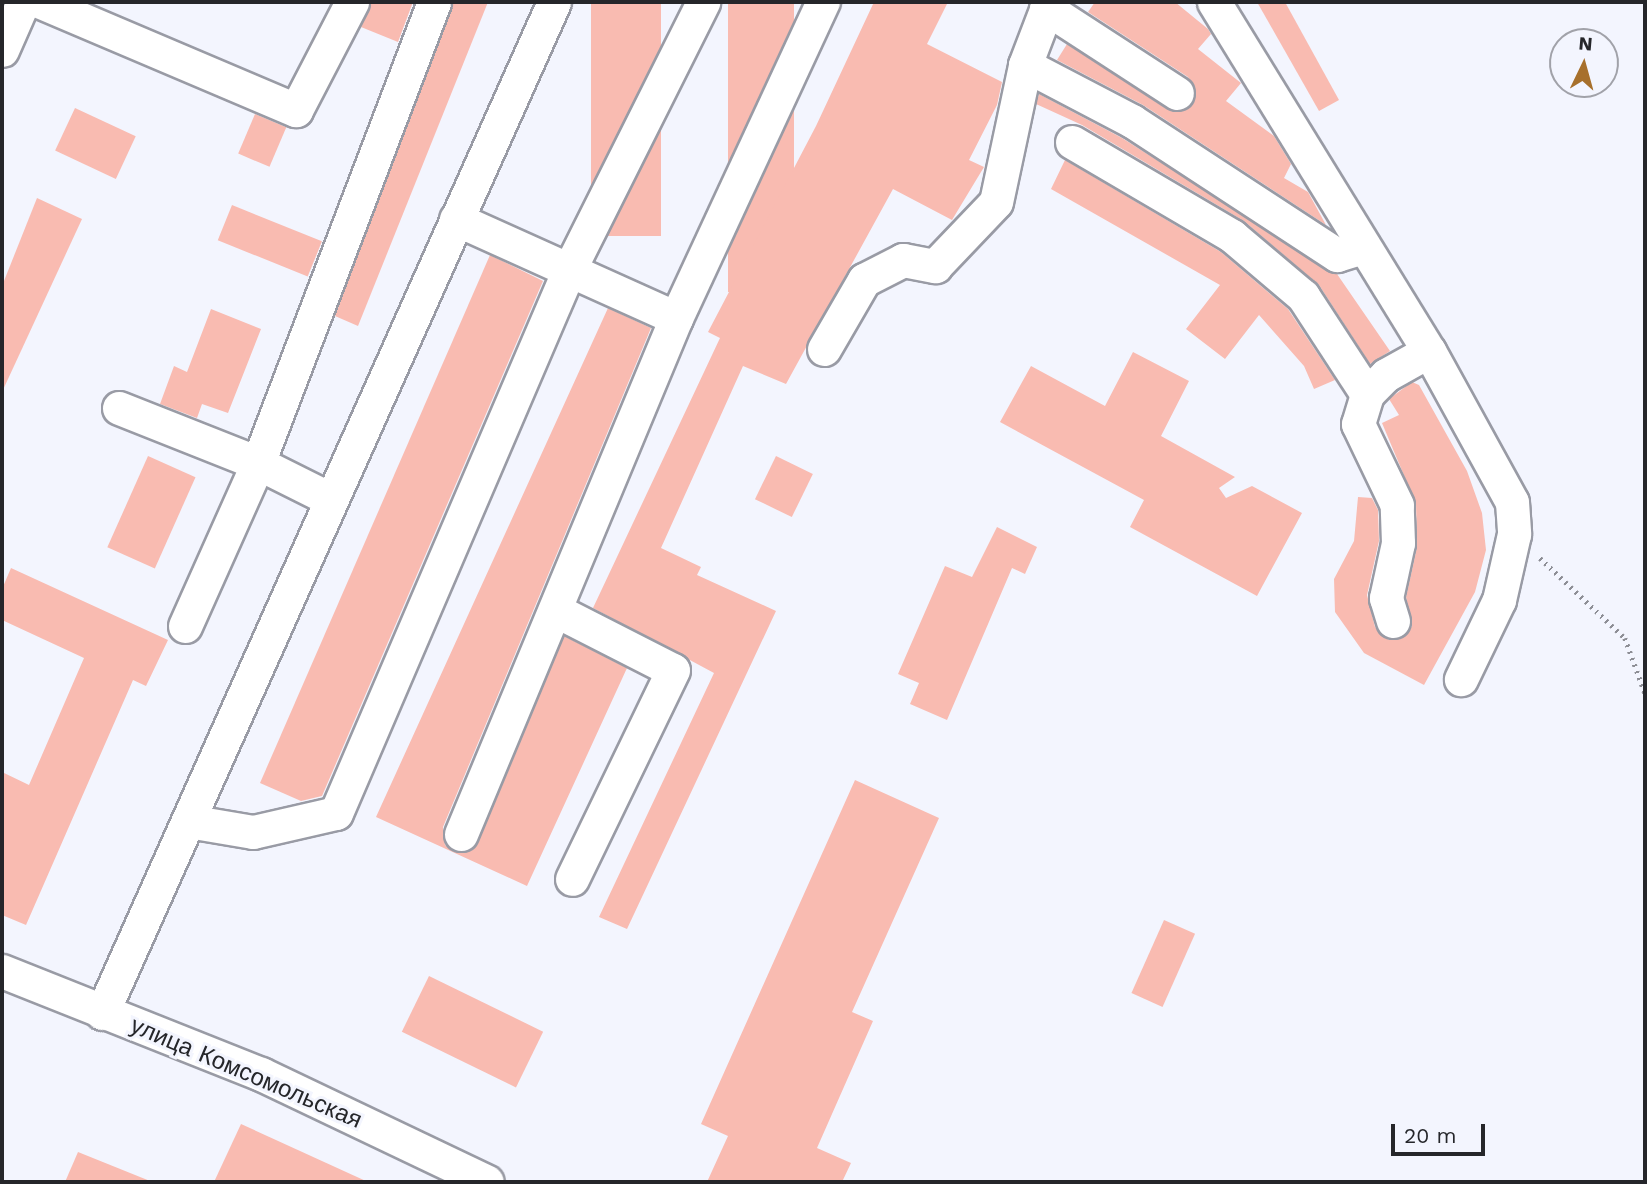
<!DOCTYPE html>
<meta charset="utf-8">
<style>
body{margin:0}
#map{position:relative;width:1647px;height:1184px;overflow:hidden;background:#f3f5fe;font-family:"Work Sans",sans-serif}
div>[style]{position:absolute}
.building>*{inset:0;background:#f9bbb1;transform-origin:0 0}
.path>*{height:4.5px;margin-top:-2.25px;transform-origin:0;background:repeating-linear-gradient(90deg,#8d8e95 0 2px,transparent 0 7px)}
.roads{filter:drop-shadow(2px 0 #999ba5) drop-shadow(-2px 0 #999ba5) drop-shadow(0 2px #999ba5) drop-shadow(0 -2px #999ba5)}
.minor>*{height:33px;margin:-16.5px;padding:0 16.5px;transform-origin:16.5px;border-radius:16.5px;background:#fff}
span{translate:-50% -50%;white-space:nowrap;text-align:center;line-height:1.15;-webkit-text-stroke:6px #f3f5fe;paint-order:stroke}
.street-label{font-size:24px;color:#25262a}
.frame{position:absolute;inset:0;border:4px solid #25262a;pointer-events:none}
.north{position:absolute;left:1549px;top:28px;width:70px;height:70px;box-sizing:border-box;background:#f3f5fe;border:2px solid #a1a2a9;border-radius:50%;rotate:5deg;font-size:19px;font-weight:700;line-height:28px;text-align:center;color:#25262a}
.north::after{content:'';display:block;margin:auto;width:24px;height:32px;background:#a7702c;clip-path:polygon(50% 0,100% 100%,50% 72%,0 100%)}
.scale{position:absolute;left:1391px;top:1124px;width:94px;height:32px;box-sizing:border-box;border:4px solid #25262a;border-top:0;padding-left:9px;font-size:21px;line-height:24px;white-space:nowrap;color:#25262a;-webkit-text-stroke:5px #f3f5fe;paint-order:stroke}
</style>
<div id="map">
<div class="building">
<i style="clip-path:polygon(371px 2px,413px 2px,398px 42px,361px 27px)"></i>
<i style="clip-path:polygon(453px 2px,488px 2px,358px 326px,335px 316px)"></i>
<i style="left:591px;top:2px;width:70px;height:234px"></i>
<i style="left:728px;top:2px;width:66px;height:290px"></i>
<i style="clip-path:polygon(874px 2px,948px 2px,927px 44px,1002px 82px,997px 105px,969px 160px,984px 167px,952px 220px,893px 189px,786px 384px,743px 366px,661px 548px,701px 567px,697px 575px,776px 611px,627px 929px,599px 917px,714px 673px,593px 608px,720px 338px,708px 332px,816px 126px)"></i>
<i style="clip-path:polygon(1095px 2px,1175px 2px,1208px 29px,1211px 34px,1198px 49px,1241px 83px,1226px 101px,1274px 136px,1291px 164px,1284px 178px,1308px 192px,1326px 225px,1143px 105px,1057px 60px,1067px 44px,1167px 109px,1185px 110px,1193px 103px,1196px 93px,1188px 77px,1088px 12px)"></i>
<i style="clip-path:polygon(1257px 2px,1285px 2px,1339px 100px,1319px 111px)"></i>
<i style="clip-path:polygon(1039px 94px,1122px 138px,1337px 274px,1390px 351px,1370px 364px,1319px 285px,1244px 221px,1082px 125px,1036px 104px)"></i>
<i style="left:75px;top:108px;width:67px;height:47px;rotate:25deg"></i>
<i style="left:255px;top:114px;width:34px;height:43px;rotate:23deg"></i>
<i style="clip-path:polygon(1065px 160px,1221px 252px,1288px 309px,1335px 380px,1314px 389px,1304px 366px,1259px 315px,1225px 359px,1186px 329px,1220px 285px,1051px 189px)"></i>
<i style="clip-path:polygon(37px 198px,82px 219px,2px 392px,2px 286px)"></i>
<i style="left:232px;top:205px;width:97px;height:38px;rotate:22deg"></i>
<i style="clip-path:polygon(490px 255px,543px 281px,322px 796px,301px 801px,260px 783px)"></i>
<i style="clip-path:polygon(608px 308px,651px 328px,443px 827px,445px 845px,454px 852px,472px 850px,478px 842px,564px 636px,627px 668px,527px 886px,376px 817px)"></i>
<i style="clip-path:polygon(211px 309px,261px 329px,228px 413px,202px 404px,197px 418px,160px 404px,174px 366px,187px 372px)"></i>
<i style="clip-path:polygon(1133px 352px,1189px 381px,1161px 436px,1235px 477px,1219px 488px,1226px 498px,1252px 486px,1302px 513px,1257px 596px,1130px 527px,1144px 500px,1000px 422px,1031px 366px,1105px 406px)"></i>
<i style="clip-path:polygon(1412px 382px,1419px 385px,1467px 471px,1482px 513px,1486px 550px,1475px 592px,1424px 685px,1364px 653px,1335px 612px,1334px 579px,1354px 541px,1358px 497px,1372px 498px,1378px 510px,1379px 541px,1367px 595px,1375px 627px,1389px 640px,1399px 639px,1412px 626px,1406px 597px,1417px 547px,1416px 504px,1382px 423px,1399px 415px,1389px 399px)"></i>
<i style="left:148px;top:456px;width:52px;height:100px;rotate:24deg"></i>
<i style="left:776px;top:456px;width:41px;height:48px;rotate:26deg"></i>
<i style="clip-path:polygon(997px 527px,1037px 547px,1025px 574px,1012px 568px,947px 720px,910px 704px,919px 683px,898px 674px,945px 566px,972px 577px)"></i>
<i style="clip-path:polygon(11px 568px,168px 640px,146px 686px,133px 680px,26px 925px,2px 915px,2px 772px,29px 785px,84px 658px,2px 620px,2px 589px)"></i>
<i style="clip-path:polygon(855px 780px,939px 818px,852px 1012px,873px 1021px,817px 1148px,851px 1163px,842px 1182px,707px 1182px,728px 1136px,701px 1124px)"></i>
<i style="left:1164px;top:920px;width:34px;height:80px;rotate:24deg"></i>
<i style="left:429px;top:976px;width:127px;height:62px;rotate:26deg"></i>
<i style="clip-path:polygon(241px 1124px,368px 1182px,214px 1182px)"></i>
<i style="clip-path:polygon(78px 1152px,150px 1181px,150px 1182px,65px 1182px)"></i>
</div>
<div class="path">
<i style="left:1540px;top:558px;width:117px;rotate:43.3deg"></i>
<i style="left:1625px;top:638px;width:59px;rotate:70deg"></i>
</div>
<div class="roads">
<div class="minor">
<i style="left:41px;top:2px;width:277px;rotate:23deg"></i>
<i style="left:296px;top:110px;width:122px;rotate:-62.6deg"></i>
<i style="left:1214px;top:2px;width:410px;rotate:58.4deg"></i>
<i style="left:1429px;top:351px;width:172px;rotate:61.2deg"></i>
<i style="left:1512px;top:502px;width:32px;rotate:86deg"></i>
<i style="left:1514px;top:534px;width:68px;rotate:102.8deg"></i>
<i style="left:1499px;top:600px;width:88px;rotate:115.7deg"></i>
<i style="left:1046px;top:8px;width:156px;rotate:33deg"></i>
<i style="left:2px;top:50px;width:52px;rotate:-66.4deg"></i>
<i style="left:1025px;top:65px;width:121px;rotate:27.6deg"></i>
<i style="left:1132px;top:121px;width:245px;rotate:33.2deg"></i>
<i style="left:1337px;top:255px;width:28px;rotate:-17deg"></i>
<i style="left:1072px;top:142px;width:186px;rotate:30.4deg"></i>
<i style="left:1232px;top:236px;width:93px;rotate:40.2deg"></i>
<i style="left:1303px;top:296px;width:117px;rotate:56.9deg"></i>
<i style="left:676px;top:318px;width:117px;rotate:-155.8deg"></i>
<i style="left:569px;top:270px;width:300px;rotate:-63.4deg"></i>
<i style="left:824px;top:349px;width:80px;rotate:-59.9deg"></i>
<i style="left:864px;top:280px;width:44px;rotate:-27.1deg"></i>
<i style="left:903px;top:260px;width:33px;rotate:11deg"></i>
<i style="left:935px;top:266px;width:88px;rotate:-46.4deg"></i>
<i style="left:996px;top:202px;width:140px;rotate:-78deg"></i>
<i style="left:1025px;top:65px;width:67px;rotate:-69.1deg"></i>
<i style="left:119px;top:408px;width:149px;rotate:21.6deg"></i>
<i style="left:258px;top:463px;width:80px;rotate:26.6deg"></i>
<i style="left:555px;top:610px;width:132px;rotate:27deg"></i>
<i style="left:673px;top:670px;width:232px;rotate:115.8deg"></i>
<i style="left:1393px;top:621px;width:24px;rotate:-107deg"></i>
<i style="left:1386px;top:598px;width:56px;rotate:-77.7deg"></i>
<i style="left:1398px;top:543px;width:38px;rotate:-92deg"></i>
<i style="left:1397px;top:505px;width:90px;rotate:-115.7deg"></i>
<i style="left:1358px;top:424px;width:31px;rotate:-73deg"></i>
<i style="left:1367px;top:394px;width:27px;rotate:-45deg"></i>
<i style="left:1386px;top:375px;width:49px;rotate:-29.2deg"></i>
<i style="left:185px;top:626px;width:179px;rotate:-65.9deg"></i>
<i style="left:258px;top:463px;width:493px;rotate:-69.1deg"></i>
<i style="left:188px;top:821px;width:66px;rotate:9.6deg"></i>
<i style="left:253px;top:832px;width:85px;rotate:-12.9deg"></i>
<i style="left:336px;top:813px;width:591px;rotate:-66.78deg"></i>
<i style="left:569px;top:270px;width:124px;rotate:-155.7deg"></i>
<i style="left:461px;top:834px;width:559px;rotate:-67.38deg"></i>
<i style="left:676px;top:318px;width:349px;rotate:-65.1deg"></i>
<i style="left:2px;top:971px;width:279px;rotate:21.7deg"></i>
<i style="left:261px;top:1074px;width:250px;rotate:25.5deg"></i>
<i style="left:102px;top:1013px;width:1107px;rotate:-65.91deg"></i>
</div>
</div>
<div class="street-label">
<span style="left:246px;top:1073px;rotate:23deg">улица Комсомольская</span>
</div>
<div class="frame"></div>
<div class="north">N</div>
<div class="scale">20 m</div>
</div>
